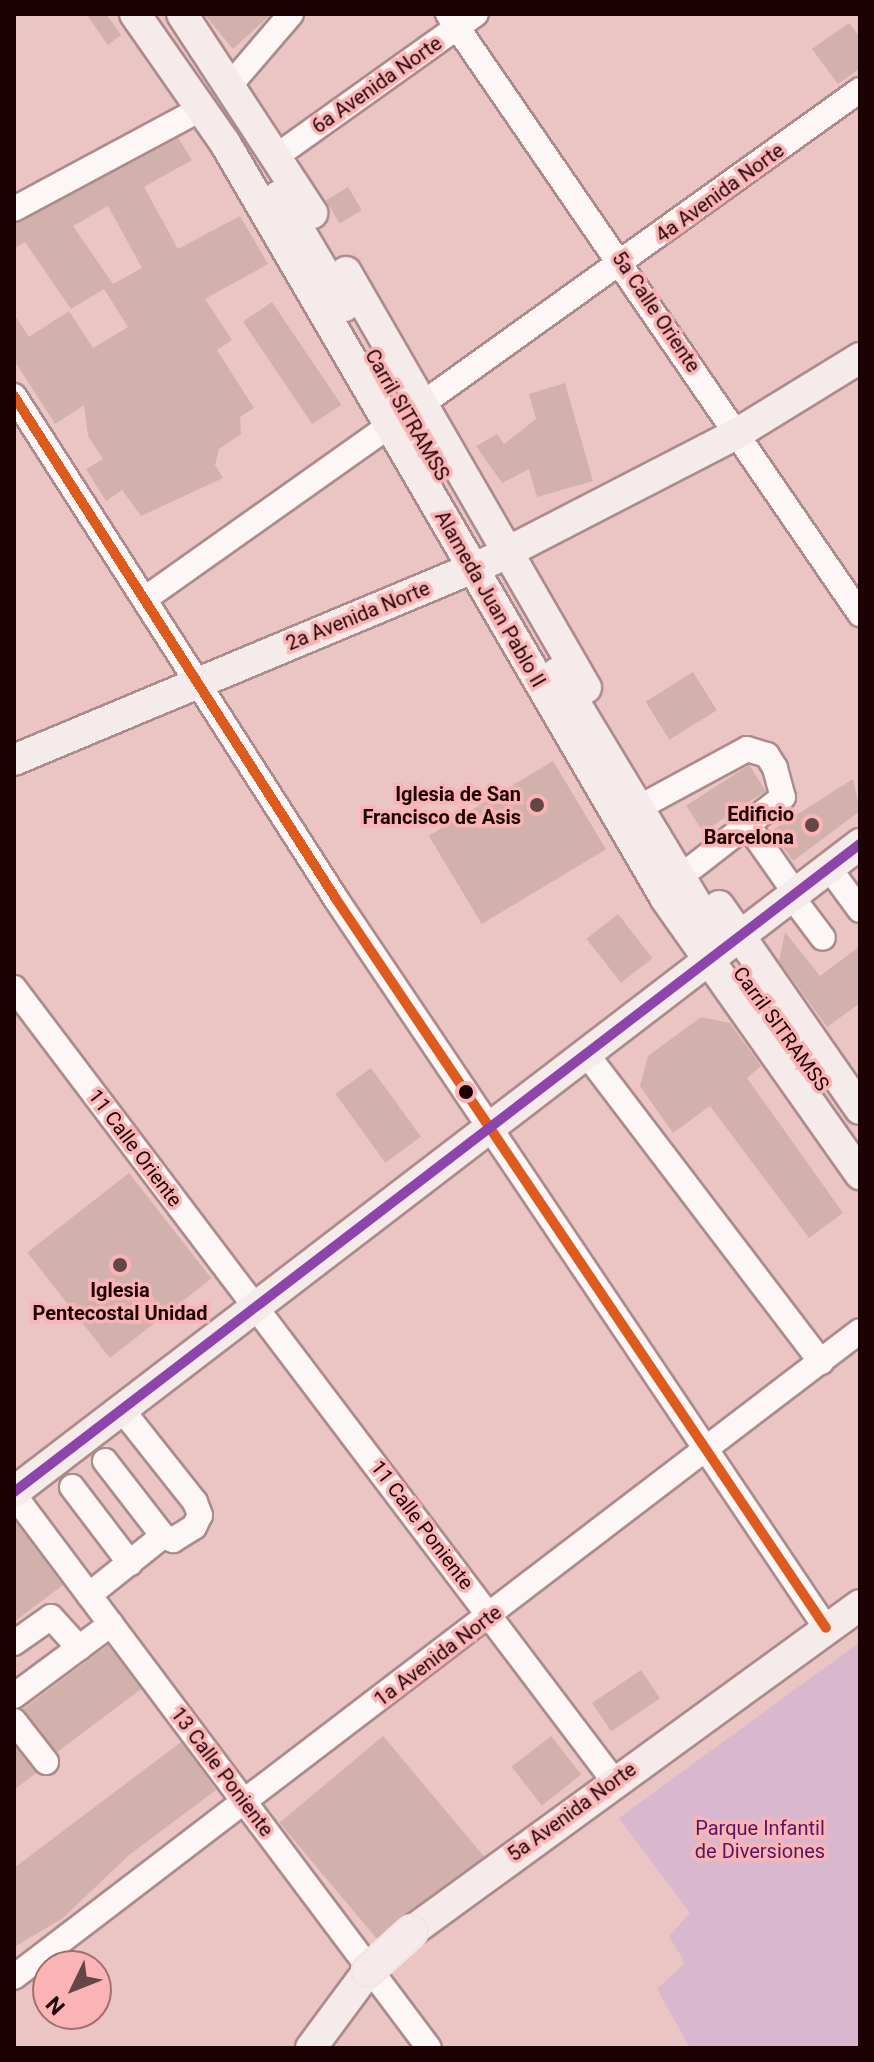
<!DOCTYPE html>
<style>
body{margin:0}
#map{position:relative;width:874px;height:2062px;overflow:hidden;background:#ebc4c4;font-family:Roboto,sans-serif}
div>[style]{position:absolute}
.green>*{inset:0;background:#d9b7ce}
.building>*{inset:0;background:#d2b1ac;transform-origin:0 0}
.roads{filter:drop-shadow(2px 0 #ac8b8c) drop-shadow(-2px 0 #ac8b8c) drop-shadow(0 2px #ac8b8c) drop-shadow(0 -2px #ac8b8c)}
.minor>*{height:24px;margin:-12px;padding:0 12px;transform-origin:12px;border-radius:12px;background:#fcf6f6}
.major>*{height:30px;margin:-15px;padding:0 15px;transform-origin:15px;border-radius:15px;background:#f6ebeb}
.bridges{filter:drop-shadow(2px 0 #f6e4e4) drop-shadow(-2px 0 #f6e4e4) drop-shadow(0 2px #f6e4e4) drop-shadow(0 -2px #f6e4e4)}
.major-bridge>*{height:30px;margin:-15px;padding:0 15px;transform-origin:15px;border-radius:15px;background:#f6ebeb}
.bus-1>*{height:10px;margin:-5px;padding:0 5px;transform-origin:5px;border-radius:5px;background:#dd5b1f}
.bus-2>*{height:10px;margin:-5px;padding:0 5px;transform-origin:5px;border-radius:5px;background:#8e44ad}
.dots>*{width:22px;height:22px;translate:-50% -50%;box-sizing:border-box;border:4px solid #fbb4b5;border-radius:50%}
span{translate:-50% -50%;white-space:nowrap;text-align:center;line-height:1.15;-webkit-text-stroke:7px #fbb4b5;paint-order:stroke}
.street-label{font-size:20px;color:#1d0204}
.poi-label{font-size:20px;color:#1d0204;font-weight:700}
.right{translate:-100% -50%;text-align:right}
.park-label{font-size:20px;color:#531665}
.frame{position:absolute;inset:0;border:16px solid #1d0204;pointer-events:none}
.north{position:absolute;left:32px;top:1950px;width:80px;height:80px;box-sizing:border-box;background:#fbb4b5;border:2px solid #a26d6e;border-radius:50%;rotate:227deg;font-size:22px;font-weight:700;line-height:32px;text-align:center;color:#1d0204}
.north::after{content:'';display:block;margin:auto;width:28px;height:36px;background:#654647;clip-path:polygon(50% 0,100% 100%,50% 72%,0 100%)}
</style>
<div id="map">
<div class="green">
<i style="clip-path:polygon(860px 1642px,860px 2048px,690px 2048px,657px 1989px,685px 1963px,669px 1936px,690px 1913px,619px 1818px)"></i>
</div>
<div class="building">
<i style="clip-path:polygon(86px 14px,106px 14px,121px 35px,108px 45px)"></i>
<i style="clip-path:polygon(204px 14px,271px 14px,233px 49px)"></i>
<i style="clip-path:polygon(849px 23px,860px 37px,860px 68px,838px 84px,812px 49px)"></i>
<i style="clip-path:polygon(evenodd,178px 138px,192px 160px,144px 187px,178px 249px,240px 216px,268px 264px,205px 299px,232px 340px,217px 350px,254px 408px,240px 417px,241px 434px,219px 449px,215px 465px,223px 478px,141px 516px,122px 490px,106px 501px,86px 469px,103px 459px,88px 436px,84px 405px,55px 424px,14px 360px,14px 314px,29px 337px,69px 311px,93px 348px,128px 327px,104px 289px,71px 309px,25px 242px,14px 248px,14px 224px,178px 138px,108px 206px,142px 268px,113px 284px,73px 226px,108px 206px)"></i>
<i style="left:348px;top:187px;width:27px;height:26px;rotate:59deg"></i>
<i style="left:272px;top:302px;width:124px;height:35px;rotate:56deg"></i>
<i style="clip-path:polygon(565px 383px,593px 481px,537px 497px,529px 469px,502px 483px,476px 446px,497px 434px,504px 444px,536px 419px,529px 394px)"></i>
<i style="left:693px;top:672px;width:45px;height:56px;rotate:58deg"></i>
<i style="left:553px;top:761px;width:103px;height:145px;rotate:59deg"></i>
<i style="left:749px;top:765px;width:31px;height:75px;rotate:57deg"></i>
<i style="clip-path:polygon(853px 779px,860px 811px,793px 861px,771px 831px)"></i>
<i style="left:618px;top:914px;width:56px;height:40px;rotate:52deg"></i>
<i style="clip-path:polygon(785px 932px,820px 976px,860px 946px,860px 1003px,827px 1027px,779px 961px)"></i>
<i style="clip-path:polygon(701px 1017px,730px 1023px,761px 1066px,747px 1078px,843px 1213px,809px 1238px,710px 1106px,673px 1133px,640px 1086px,648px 1056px)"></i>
<i style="left:371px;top:1068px;width:85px;height:44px;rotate:54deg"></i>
<i style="left:129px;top:1173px;width:134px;height:129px;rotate:52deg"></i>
<i style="clip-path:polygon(14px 1520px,63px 1585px,14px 1622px)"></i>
<i style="left:108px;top:1645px;width:55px;height:107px;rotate:53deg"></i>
<i style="left:641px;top:1670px;width:34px;height:59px;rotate:56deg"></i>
<i style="left:383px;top:1736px;width:157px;height:135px;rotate:50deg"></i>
<i style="left:551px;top:1736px;width:49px;height:50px;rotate:52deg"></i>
<i style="clip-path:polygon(181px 1742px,216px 1790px,129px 1855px,63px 1918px,14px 1947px,14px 1868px)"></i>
<i style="clip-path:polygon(14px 1745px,36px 1773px,14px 1790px)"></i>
</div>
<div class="roads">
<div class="minor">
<i style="left:448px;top:14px;width:728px;rotate:55.52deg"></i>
<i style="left:231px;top:84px;width:92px;rotate:-49.4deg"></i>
<i style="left:278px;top:155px;width:243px;rotate:-35.5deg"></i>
<i style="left:14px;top:209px;width:213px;rotate:-28.2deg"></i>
<i style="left:14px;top:396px;width:597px;rotate:57.37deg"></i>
<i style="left:336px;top:899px;width:878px;rotate:56.09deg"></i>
<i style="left:422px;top:404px;width:539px;rotate:-35.64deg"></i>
<i style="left:146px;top:598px;width:298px;rotate:-35.3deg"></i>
<i style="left:651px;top:801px;width:109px;rotate:-28.4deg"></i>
<i style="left:747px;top:749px;width:21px;rotate:17deg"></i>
<i style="left:767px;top:755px;width:15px;rotate:58deg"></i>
<i style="left:775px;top:768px;width:30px;rotate:75deg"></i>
<i style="left:783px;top:797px;width:114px;rotate:142.1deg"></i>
<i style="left:749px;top:827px;width:82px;rotate:55deg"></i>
<i style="left:829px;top:868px;width:52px;rotate:53.6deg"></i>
<i style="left:792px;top:897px;width:51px;rotate:52.9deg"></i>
<i style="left:14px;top:988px;width:994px;rotate:52.89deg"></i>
<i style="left:588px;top:1056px;width:385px;rotate:52.7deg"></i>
<i style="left:105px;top:1461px;width:95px;rotate:52.3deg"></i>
<i style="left:163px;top:1536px;width:11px;rotate:22deg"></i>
<i style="left:173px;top:1540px;width:25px;rotate:-32deg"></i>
<i style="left:194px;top:1527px;width:13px;rotate:-63deg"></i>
<i style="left:200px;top:1515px;width:14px;rotate:-111deg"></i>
<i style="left:195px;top:1502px;width:117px;rotate:-128.4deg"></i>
<i style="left:72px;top:1487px;width:96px;rotate:52.7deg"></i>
<i style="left:14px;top:1495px;width:691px;rotate:53.11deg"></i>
<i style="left:89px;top:1595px;width:95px;rotate:-38.6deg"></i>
<i style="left:14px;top:1643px;width:45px;rotate:-35.1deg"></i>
<i style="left:51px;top:1617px;width:42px;rotate:47.9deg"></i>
<i style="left:14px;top:1696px;width:121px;rotate:-36.6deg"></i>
<i style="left:14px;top:1721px;width:52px;rotate:52deg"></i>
<i style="left:14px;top:1977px;width:1064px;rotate:-37.37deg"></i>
</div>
<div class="major">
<i style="left:135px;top:14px;width:157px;rotate:55.1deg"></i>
<i style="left:225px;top:143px;width:875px;rotate:59.74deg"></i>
<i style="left:666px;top:899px;width:337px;rotate:54.8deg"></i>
<i style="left:182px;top:14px;width:238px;rotate:56.8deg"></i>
<i style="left:279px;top:196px;width:128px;rotate:59.4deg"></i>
<i style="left:346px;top:272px;width:480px;rotate:60deg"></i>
<i style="left:557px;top:673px;width:320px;rotate:58.9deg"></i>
<i style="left:14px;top:760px;width:518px;rotate:-22.7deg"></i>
<i style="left:492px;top:560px;width:277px;rotate:-27.3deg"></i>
<i style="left:738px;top:433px;width:143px;rotate:-31.6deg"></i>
<i style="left:719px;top:906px;width:247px;rotate:55.2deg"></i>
<i style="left:14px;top:1492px;width:1066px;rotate:-37.45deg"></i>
<i style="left:412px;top:1931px;width:554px;rotate:-36.04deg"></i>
<i style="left:311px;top:2048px;width:96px;rotate:-53.5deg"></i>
</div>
</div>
<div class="bridges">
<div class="major-bridge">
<i style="left:368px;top:1971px;width:59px;rotate:-42.3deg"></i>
</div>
</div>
<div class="bus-1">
<i style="left:14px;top:396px;width:597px;rotate:57.37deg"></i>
<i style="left:336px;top:899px;width:878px;rotate:56.09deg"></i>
</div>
<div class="bus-2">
<i style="left:14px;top:1492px;width:1066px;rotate:-37.45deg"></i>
</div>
<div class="dots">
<i style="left:537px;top:805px;background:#654647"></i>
<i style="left:812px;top:825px;background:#654647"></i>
<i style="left:466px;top:1092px;background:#1d0204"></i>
<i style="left:120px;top:1265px;background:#654647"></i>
</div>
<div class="street-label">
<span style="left:377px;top:85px;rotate:-35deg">6a Avenida Norte</span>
<span style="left:720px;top:193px;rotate:-36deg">4a Avenida Norte</span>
<span style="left:656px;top:312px;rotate:56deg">5a Calle Oriente</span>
<span style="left:407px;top:415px;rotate:60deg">Carril SITRAMSS</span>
<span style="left:490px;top:599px;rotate:60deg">Alameda Juan Pablo II</span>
<span style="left:358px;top:616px;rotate:-22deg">2a Avenida Norte</span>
<span style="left:781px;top:1029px;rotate:54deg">Carril SITRAMSS</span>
<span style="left:135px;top:1148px;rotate:53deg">11 Calle Oriente</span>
<span style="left:422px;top:1525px;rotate:53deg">11 Calle Poniente</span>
<span style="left:438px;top:1656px;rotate:-37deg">1a Avenida Norte</span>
<span style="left:222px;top:1772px;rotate:53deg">13 Calle Poniente</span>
<span style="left:572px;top:1812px;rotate:-36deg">5a Avenida Norte</span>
</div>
<div class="poi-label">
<span class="right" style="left:521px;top:806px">Iglesia de San<br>Francisco de Asis</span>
<span class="right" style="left:794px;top:826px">Edificio<br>Barcelona</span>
<span style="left:120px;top:1302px">Iglesia<br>Pentecostal Unidad</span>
</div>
<div class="park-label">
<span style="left:760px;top:1840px">Parque Infantil<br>de Diversiones</span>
</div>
<div class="frame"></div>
<div class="north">N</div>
</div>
